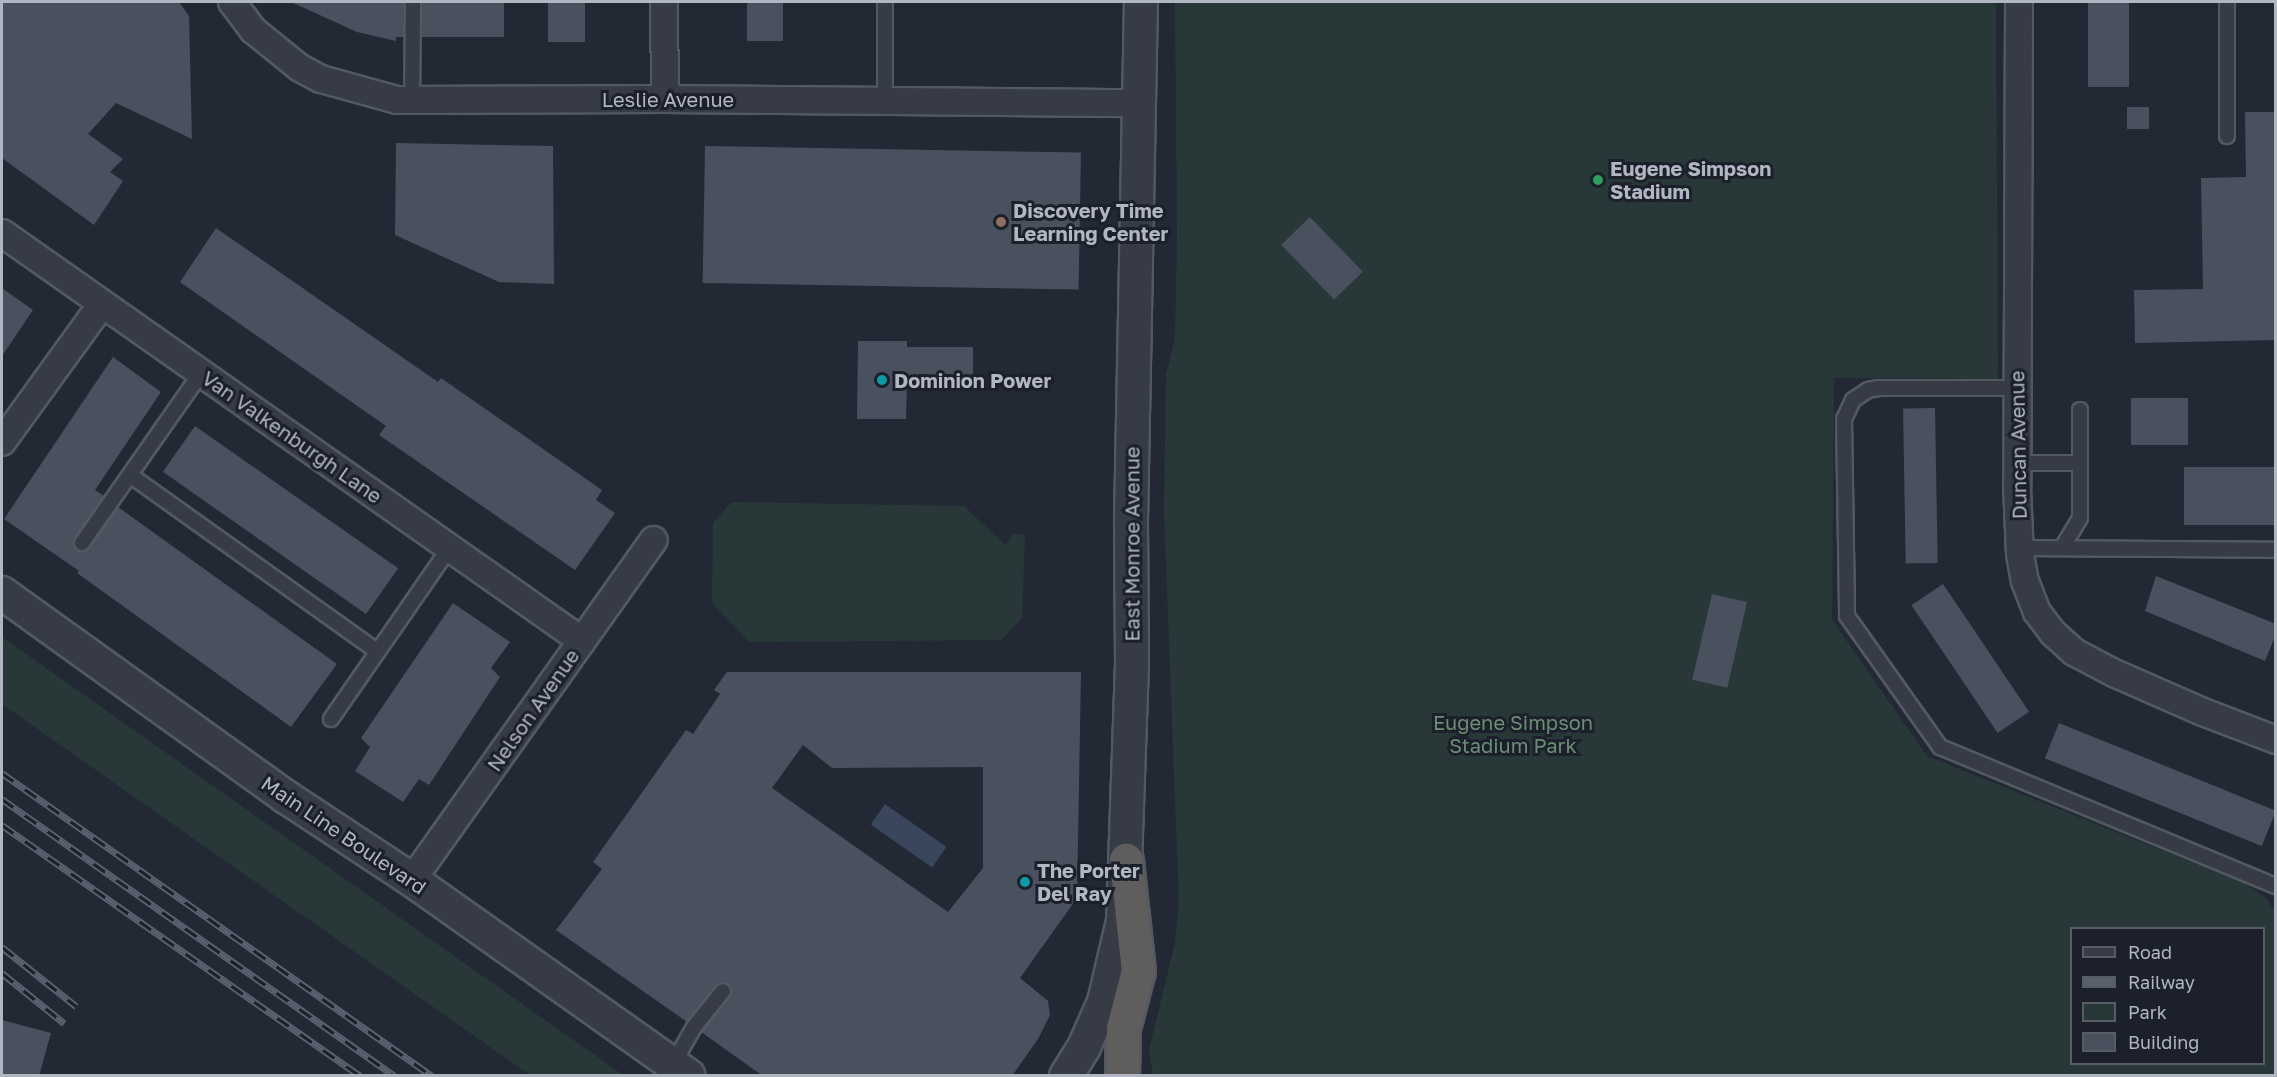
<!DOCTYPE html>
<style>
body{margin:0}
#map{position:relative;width:2277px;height:1077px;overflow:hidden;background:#222934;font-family:"Golos Text",sans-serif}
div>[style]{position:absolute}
.green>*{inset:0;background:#283839}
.water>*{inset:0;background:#3a465c;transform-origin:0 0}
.building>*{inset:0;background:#49505e;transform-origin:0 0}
.roads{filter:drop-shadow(2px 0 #535963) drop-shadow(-2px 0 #535963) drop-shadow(0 2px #535963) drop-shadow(0 -2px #535963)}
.service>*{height:14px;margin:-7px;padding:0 7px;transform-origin:7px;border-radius:7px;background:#363b45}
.minor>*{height:26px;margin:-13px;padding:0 13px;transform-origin:13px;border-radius:13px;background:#363b45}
.tertiary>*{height:32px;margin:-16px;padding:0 16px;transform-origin:16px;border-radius:16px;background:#363b45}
.trunk>*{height:33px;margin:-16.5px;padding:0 16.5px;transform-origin:16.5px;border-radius:16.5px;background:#5f5e5c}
.rail>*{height:7px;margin-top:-3.5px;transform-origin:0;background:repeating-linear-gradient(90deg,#1b202a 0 14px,#5a616e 0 28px);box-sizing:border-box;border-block:2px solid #5a616e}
.dots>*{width:16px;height:16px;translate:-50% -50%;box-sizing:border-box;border:3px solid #1b202a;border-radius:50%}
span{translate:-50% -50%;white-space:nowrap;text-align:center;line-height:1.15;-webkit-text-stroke:6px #1b202a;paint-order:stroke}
.street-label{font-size:20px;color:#b0b6c2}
.poi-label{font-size:20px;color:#b0b6c2;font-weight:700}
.left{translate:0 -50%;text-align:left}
.park-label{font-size:20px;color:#6b8f75}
.frame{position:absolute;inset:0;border:3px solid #b0b6c2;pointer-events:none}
.legend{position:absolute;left:2070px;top:927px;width:195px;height:138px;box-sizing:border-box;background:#1b202a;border:2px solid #575c67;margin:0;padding:8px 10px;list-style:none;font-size:18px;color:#b0b6c2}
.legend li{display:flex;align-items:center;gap:12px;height:30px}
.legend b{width:30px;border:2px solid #575c67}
</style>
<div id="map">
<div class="green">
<i style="clip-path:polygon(evenodd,1175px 2px,1996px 2px,1998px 379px,1834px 378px,1832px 620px,1927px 756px,2246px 884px,2266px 898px,2275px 912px,2275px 1075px,1153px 1076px,1149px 1050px,1175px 943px,1179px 904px,1164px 511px,1166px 375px,1175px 338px,1177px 236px,1175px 2px,2072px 928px,2264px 928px,2264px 1064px,2072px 1064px,2072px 928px)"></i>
<i style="clip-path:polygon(732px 502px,964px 506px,1005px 545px,1014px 534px,1025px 535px,1022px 618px,1001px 640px,750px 642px,712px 603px,713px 523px)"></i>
<i style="clip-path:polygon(2px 637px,623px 1075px,530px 1075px,2px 704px)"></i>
</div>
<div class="water">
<i style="left:885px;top:804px;width:75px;height:25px;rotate:35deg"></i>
</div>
<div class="building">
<i style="clip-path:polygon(2px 2px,179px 2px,189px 16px,192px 139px,116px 103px,88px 134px,123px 159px,110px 172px,123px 181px,94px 225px,2px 158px)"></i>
<i style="clip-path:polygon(291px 2px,404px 2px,404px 37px,396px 37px,396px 41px,357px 32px)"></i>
<i style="left:422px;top:2px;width:82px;height:35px"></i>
<i style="left:548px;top:2px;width:37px;height:40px"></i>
<i style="left:747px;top:2px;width:36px;height:39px"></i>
<i style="left:2088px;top:2px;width:41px;height:85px"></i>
<i style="left:2127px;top:107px;width:22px;height:22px"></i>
<i style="clip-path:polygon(2245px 112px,2276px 112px,2276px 340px,2135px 343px,2134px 290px,2203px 289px,2201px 178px,2246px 177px)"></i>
<i style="clip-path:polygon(396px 143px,553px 146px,554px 284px,499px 282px,395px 235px)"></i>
<i style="left:705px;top:146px;width:376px;height:137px;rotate:1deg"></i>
<i style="left:1310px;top:217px;width:76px;height:40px;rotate:46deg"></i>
<i style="clip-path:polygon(216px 228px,438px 382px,441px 378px,602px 490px,596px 500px,615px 513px,575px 570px,379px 435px,386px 426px,180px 282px)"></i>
<i style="clip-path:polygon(2px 288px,33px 310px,2px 356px)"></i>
<i style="clip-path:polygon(858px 341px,907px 341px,907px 347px,973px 347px,973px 382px,907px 381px,906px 419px,857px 419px)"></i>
<i style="clip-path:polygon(113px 357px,161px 392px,95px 490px,104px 496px,75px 538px,74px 547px,82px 552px,89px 549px,118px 507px,337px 664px,291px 727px,77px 573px,79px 571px,4px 519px)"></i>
<i style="left:2188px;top:398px;width:47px;height:57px;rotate:90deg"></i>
<i style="left:1935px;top:408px;width:155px;height:32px;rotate:89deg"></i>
<i style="left:195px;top:426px;width:248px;height:56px;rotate:35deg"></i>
<i style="left:2184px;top:467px;width:90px;height:58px"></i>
<i style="clip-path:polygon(2156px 576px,2276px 624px,2276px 634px,2265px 661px,2145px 611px)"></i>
<i style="left:1943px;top:584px;width:154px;height:38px;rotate:56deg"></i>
<i style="left:1712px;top:594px;width:36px;height:88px;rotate:13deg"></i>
<i style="clip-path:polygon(453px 603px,510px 642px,491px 668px,500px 677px,429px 785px,419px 779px,403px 802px,355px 771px,370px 747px,361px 738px)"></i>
<i style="clip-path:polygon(evenodd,727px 672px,1081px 672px,1077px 898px,1020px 978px,1048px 1001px,1050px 1015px,1038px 1039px,1012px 1076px,763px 1076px,701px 1032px,730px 996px,732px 988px,728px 984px,716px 985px,687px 1022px,556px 930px,602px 869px,593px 862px,686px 730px,693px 734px,720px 694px,714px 690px,727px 672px,803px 745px,832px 768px,983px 767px,983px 868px,948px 912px,772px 788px,803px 745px)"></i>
<i style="left:2059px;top:723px;width:234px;height:38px;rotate:22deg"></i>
<i style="clip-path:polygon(2px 1020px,51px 1033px,39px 1076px,2px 1076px)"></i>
</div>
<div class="roads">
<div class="service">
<i style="left:885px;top:2px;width:98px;rotate:90deg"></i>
<i style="left:2227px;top:2px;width:134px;rotate:90deg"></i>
<i style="left:412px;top:100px;width:98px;rotate:-89.4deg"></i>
<i style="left:2017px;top:388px;width:138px;rotate:180deg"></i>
<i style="left:1879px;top:388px;width:11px;rotate:170deg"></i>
<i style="left:1868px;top:390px;width:18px;rotate:146deg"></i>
<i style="left:1853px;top:400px;width:21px;rotate:115deg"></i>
<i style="left:1844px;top:419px;width:197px;rotate:89.1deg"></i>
<i style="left:1847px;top:616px;width:161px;rotate:54.6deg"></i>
<i style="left:1940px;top:747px;width:364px;rotate:22.5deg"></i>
<i style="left:2017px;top:463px;width:63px"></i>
<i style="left:130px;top:475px;width:303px;rotate:35.5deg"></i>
<i style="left:82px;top:543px;width:208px;rotate:-55deg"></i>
<i style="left:2020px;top:548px;width:256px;rotate:0.4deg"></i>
<i style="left:2062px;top:548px;width:35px;rotate:-59deg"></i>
<i style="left:2080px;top:518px;width:108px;rotate:-90deg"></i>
<i style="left:331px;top:719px;width:209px;rotate:-55.3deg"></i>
<i style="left:673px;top:1064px;width:43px;rotate:-60.4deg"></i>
<i style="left:694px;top:1027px;width:46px;rotate:-51.1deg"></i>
</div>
<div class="minor">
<i style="left:232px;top:2px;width:35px;rotate:53deg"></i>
<i style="left:253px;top:30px;width:60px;rotate:39deg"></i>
<i style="left:300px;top:68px;width:24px;rotate:28deg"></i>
<i style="left:321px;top:79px;width:79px;rotate:15.4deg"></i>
<i style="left:397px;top:100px;width:268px;rotate:-0.2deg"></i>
<i style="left:665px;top:99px;width:473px;rotate:0.5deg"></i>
<i style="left:664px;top:2px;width:97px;rotate:89.4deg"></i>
<i style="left:2019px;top:2px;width:484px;rotate:90.2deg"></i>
<i style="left:2017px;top:486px;width:68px;rotate:87.5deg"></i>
<i style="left:2020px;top:554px;width:27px;rotate:80deg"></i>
<i style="left:2025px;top:581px;width:33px;rotate:69deg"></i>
<i style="left:2037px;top:612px;width:26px;rotate:53deg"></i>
<i style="left:2053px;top:633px;width:28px;rotate:42deg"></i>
<i style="left:2074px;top:652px;width:45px;rotate:27.7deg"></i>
<i style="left:2114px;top:673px;width:97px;rotate:23.7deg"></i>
<i style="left:2203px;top:712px;width:78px;rotate:21deg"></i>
<i style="left:2px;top:233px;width:709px;rotate:35.12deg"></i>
<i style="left:2px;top:442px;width:170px;rotate:-54.1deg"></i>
<i style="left:412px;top:880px;width:417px;rotate:-54.6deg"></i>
</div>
<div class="tertiary">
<i style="left:2px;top:593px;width:350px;rotate:35.7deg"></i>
<i style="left:286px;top:797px;width:151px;rotate:33.4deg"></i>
<i style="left:412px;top:880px;width:339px;rotate:35.3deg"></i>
<i style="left:1066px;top:1076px;width:34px;rotate:-58deg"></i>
<i style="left:1084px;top:1047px;width:49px;rotate:-66deg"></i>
<i style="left:1104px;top:1002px;width:83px;rotate:-76.8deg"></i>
<i style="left:1123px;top:921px;width:257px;rotate:-88deg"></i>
<i style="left:1132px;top:664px;width:143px;rotate:-90.4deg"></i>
<i style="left:1131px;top:521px;width:519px;rotate:-88.9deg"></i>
</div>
<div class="trunk">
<i style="left:1122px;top:1076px;width:48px;rotate:-88.8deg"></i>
<i style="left:1123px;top:1028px;width:59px;rotate:-75.3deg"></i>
<i style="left:1138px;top:971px;width:112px;rotate:-96.2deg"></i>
</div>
</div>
<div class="rail">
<i style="left:2px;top:773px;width:526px;rotate:35.17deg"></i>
<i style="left:2px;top:799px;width:480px;rotate:35.2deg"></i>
<i style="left:2px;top:825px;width:437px;rotate:35deg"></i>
<i style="left:2px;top:947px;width:95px;rotate:38.6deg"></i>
<i style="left:2px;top:973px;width:80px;rotate:38.9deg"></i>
</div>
<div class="dots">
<i style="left:1598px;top:180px;background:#2e9e5b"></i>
<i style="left:1001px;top:222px;background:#8d6e63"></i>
<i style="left:882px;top:380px;background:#0f9aa8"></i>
<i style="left:1025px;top:882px;background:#0f9aa8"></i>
</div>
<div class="street-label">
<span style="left:668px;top:99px">Leslie Avenue</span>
<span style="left:292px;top:437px;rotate:35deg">Van Valkenburgh Lane</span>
<span style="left:2018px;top:445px;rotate:-91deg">Duncan Avenue</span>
<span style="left:1132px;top:544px;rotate:-90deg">East Monroe Avenue</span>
<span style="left:533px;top:710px;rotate:-55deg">Nelson Avenue</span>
<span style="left:344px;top:835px;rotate:34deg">Main Line Boulevard</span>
</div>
<div class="poi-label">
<span class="left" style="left:1610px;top:180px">Eugene Simpson<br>Stadium</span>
<span class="left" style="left:1013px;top:222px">Discovery Time<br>Learning Center</span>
<span class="left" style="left:894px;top:380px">Dominion Power</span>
<span class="left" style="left:1037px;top:882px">The Porter<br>Del Ray</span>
</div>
<div class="park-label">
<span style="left:1513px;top:734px">Eugene Simpson<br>Stadium Park</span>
</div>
<div class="frame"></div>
<ul class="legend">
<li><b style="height:8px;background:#363b45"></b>Road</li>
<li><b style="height:8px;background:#5a616e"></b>Railway</li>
<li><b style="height:16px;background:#283839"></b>Park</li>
<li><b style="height:16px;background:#49505e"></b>Building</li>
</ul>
</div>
